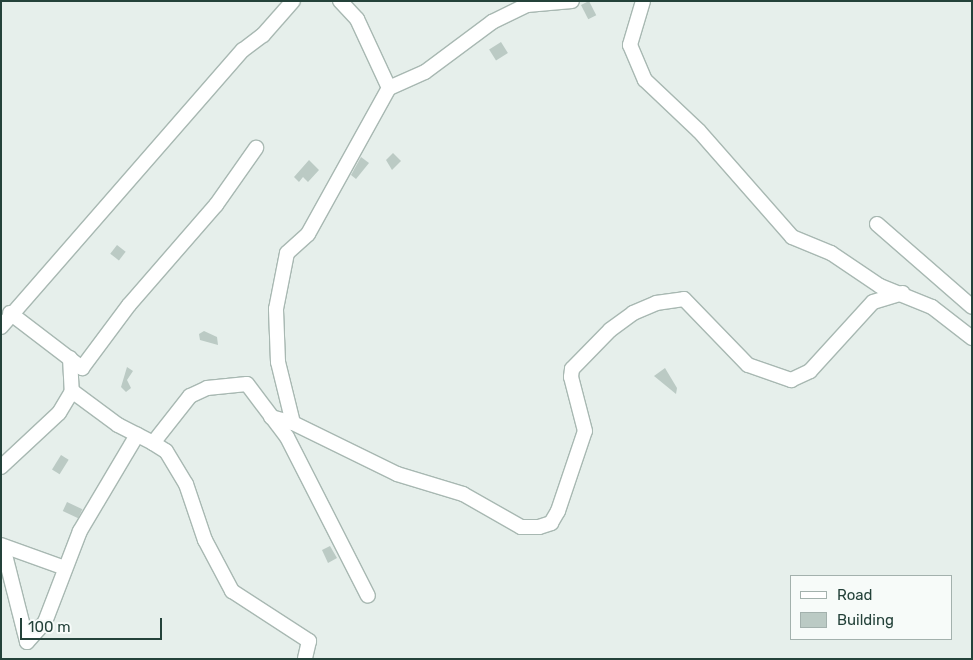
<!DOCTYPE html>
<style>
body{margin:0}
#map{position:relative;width:973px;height:660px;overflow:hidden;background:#e6efeb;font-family:Rubik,sans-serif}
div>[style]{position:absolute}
.building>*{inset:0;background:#bbcac4;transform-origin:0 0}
.roads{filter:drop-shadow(1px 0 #a8b8b2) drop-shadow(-1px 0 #a8b8b2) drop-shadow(0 1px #a8b8b2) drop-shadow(0 -1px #a8b8b2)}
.minor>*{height:14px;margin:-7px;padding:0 7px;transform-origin:7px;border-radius:7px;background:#fff}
span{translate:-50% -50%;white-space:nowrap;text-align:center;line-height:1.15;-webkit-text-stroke:5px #f7fbf9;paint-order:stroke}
.frame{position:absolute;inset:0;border:2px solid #24423a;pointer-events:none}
.legend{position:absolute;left:790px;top:575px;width:162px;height:65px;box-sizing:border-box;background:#f7fbf9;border:1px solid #a3b1ad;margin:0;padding:6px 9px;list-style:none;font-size:15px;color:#24423a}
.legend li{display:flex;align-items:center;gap:10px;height:25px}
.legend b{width:25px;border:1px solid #a3b1ad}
.scale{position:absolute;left:20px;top:618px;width:142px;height:22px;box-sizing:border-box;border:2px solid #24423a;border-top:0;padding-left:6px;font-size:15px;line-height:18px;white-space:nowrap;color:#24423a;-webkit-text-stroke:4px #f7fbf9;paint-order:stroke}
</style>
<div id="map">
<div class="building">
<i style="left:589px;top:1px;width:16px;height:9px;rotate:63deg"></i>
<i style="left:501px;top:42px;width:13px;height:14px;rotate:58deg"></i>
<i style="clip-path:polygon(393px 153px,401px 161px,392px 170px,386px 160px)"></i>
<i style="clip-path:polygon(361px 157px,369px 163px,356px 179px,351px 175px)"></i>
<i style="clip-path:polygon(309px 160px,319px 170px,308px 182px,303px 177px,299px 182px,294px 177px)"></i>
<i style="left:117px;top:245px;width:11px;height:11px;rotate:38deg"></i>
<i style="clip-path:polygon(204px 331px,217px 337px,218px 345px,200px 340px,199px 334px)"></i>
<i style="clip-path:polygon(127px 367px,133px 371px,127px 380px,131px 388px,126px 392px,121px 387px)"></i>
<i style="clip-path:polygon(665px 368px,677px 388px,676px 394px,654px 376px)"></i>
<i style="left:61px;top:455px;width:9px;height:17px;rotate:32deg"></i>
<i style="left:67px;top:502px;width:17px;height:10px;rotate:25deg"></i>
<i style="clip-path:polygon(330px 546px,337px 558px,328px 563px,322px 550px)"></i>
</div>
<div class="roads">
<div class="minor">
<i style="left:643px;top:1px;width:46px;rotate:106.5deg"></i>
<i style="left:630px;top:45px;width:38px;rotate:67deg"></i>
<i style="left:645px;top:80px;width:74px;rotate:43.4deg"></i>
<i style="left:699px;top:131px;width:141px;rotate:48.7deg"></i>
<i style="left:792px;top:237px;width:42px;rotate:22.3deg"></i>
<i style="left:831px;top:253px;width:59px;rotate:34deg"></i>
<i style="left:880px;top:286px;width:56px;rotate:22deg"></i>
<i style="left:932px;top:307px;width:51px;rotate:37.8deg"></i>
<i style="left:389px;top:88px;width:39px;rotate:-24deg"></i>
<i style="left:425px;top:72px;width:84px;rotate:-36.7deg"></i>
<i style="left:492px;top:22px;width:39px;rotate:-26deg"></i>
<i style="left:527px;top:5px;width:45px;rotate:-5.1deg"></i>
<i style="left:877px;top:224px;width:126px;rotate:41.1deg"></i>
<i style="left:10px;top:313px;width:91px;rotate:37.4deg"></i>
<i style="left:82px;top:368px;width:79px;rotate:-53.3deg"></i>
<i style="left:129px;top:305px;width:133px;rotate:-49deg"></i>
<i style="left:216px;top:205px;width:70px;rotate:-54.9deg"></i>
<i style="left:1px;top:327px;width:368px;rotate:-48.9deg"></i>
<i style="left:243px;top:50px;width:25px;rotate:-37deg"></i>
<i style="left:263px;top:35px;width:45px;rotate:-48.6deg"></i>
<i style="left:70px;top:358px;width:33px;rotate:87deg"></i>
<i style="left:72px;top:391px;width:57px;rotate:36.5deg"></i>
<i style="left:118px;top:425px;width:39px;rotate:27deg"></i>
<i style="left:153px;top:443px;width:60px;rotate:-51.8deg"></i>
<i style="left:190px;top:396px;width:19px;rotate:-25deg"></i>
<i style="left:207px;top:388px;width:40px;rotate:-5.7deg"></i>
<i style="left:247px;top:384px;width:66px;rotate:53deg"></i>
<i style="left:287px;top:437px;width:178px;rotate:63deg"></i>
<i style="left:271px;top:417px;width:23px;rotate:15deg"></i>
<i style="left:293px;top:423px;width:116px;rotate:26.1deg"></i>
<i style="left:397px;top:474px;width:69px;rotate:16.9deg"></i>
<i style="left:463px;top:494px;width:67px;rotate:29.6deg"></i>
<i style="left:521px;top:527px;width:18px"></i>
<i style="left:539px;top:527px;width:13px;rotate:-18deg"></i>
<i style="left:551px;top:523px;width:14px;rotate:-60deg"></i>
<i style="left:558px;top:511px;width:84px;rotate:-71.4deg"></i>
<i style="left:585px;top:431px;width:56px;rotate:-104.5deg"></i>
<i style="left:571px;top:377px;width:8px;rotate:-83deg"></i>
<i style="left:572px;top:369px;width:54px;rotate:-45.7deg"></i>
<i style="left:610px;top:330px;width:29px;rotate:-36deg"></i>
<i style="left:633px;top:313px;width:25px;rotate:-23deg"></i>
<i style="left:656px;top:303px;width:28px;rotate:-8deg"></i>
<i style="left:684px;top:299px;width:92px;rotate:45.9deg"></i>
<i style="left:748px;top:365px;width:46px;rotate:19.2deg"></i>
<i style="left:791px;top:380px;width:21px;rotate:-25deg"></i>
<i style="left:810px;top:371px;width:93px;rotate:-47.6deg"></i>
<i style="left:873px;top:302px;width:31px;rotate:-17deg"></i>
<i style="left:293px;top:423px;width:63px;rotate:-103.8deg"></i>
<i style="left:278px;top:362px;width:53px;rotate:-92.2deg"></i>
<i style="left:276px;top:309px;width:57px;rotate:-78.9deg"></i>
<i style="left:287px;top:253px;width:28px;rotate:-42deg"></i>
<i style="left:308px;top:234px;width:167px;rotate:-61deg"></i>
<i style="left:389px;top:88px;width:76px;rotate:-114.9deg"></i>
<i style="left:357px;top:19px;width:25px;rotate:-133deg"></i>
<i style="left:153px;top:443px;width:15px;rotate:32deg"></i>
<i style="left:166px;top:451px;width:39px;rotate:59deg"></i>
<i style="left:186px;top:484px;width:59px;rotate:71.3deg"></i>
<i style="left:205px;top:540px;width:58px;rotate:62.1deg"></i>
<i style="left:232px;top:591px;width:92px;rotate:33deg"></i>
<i style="left:309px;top:641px;width:18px;rotate:103deg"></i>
<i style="left:1px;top:467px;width:79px;rotate:-43deg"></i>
<i style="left:59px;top:413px;width:26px;rotate:-59deg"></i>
<i style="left:1px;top:545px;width:68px;rotate:19.8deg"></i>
<i style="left:3px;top:547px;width:98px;rotate:75.8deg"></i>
<i style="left:27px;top:642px;width:27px;rotate:-48deg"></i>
<i style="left:45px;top:622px;width:97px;rotate:-69deg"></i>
<i style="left:80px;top:531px;width:112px;rotate:-59.3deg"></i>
</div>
</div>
<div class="frame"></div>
<ul class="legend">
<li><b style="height:6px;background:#fff"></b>Road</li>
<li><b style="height:14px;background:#bbcac4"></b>Building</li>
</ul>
<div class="scale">100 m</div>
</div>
